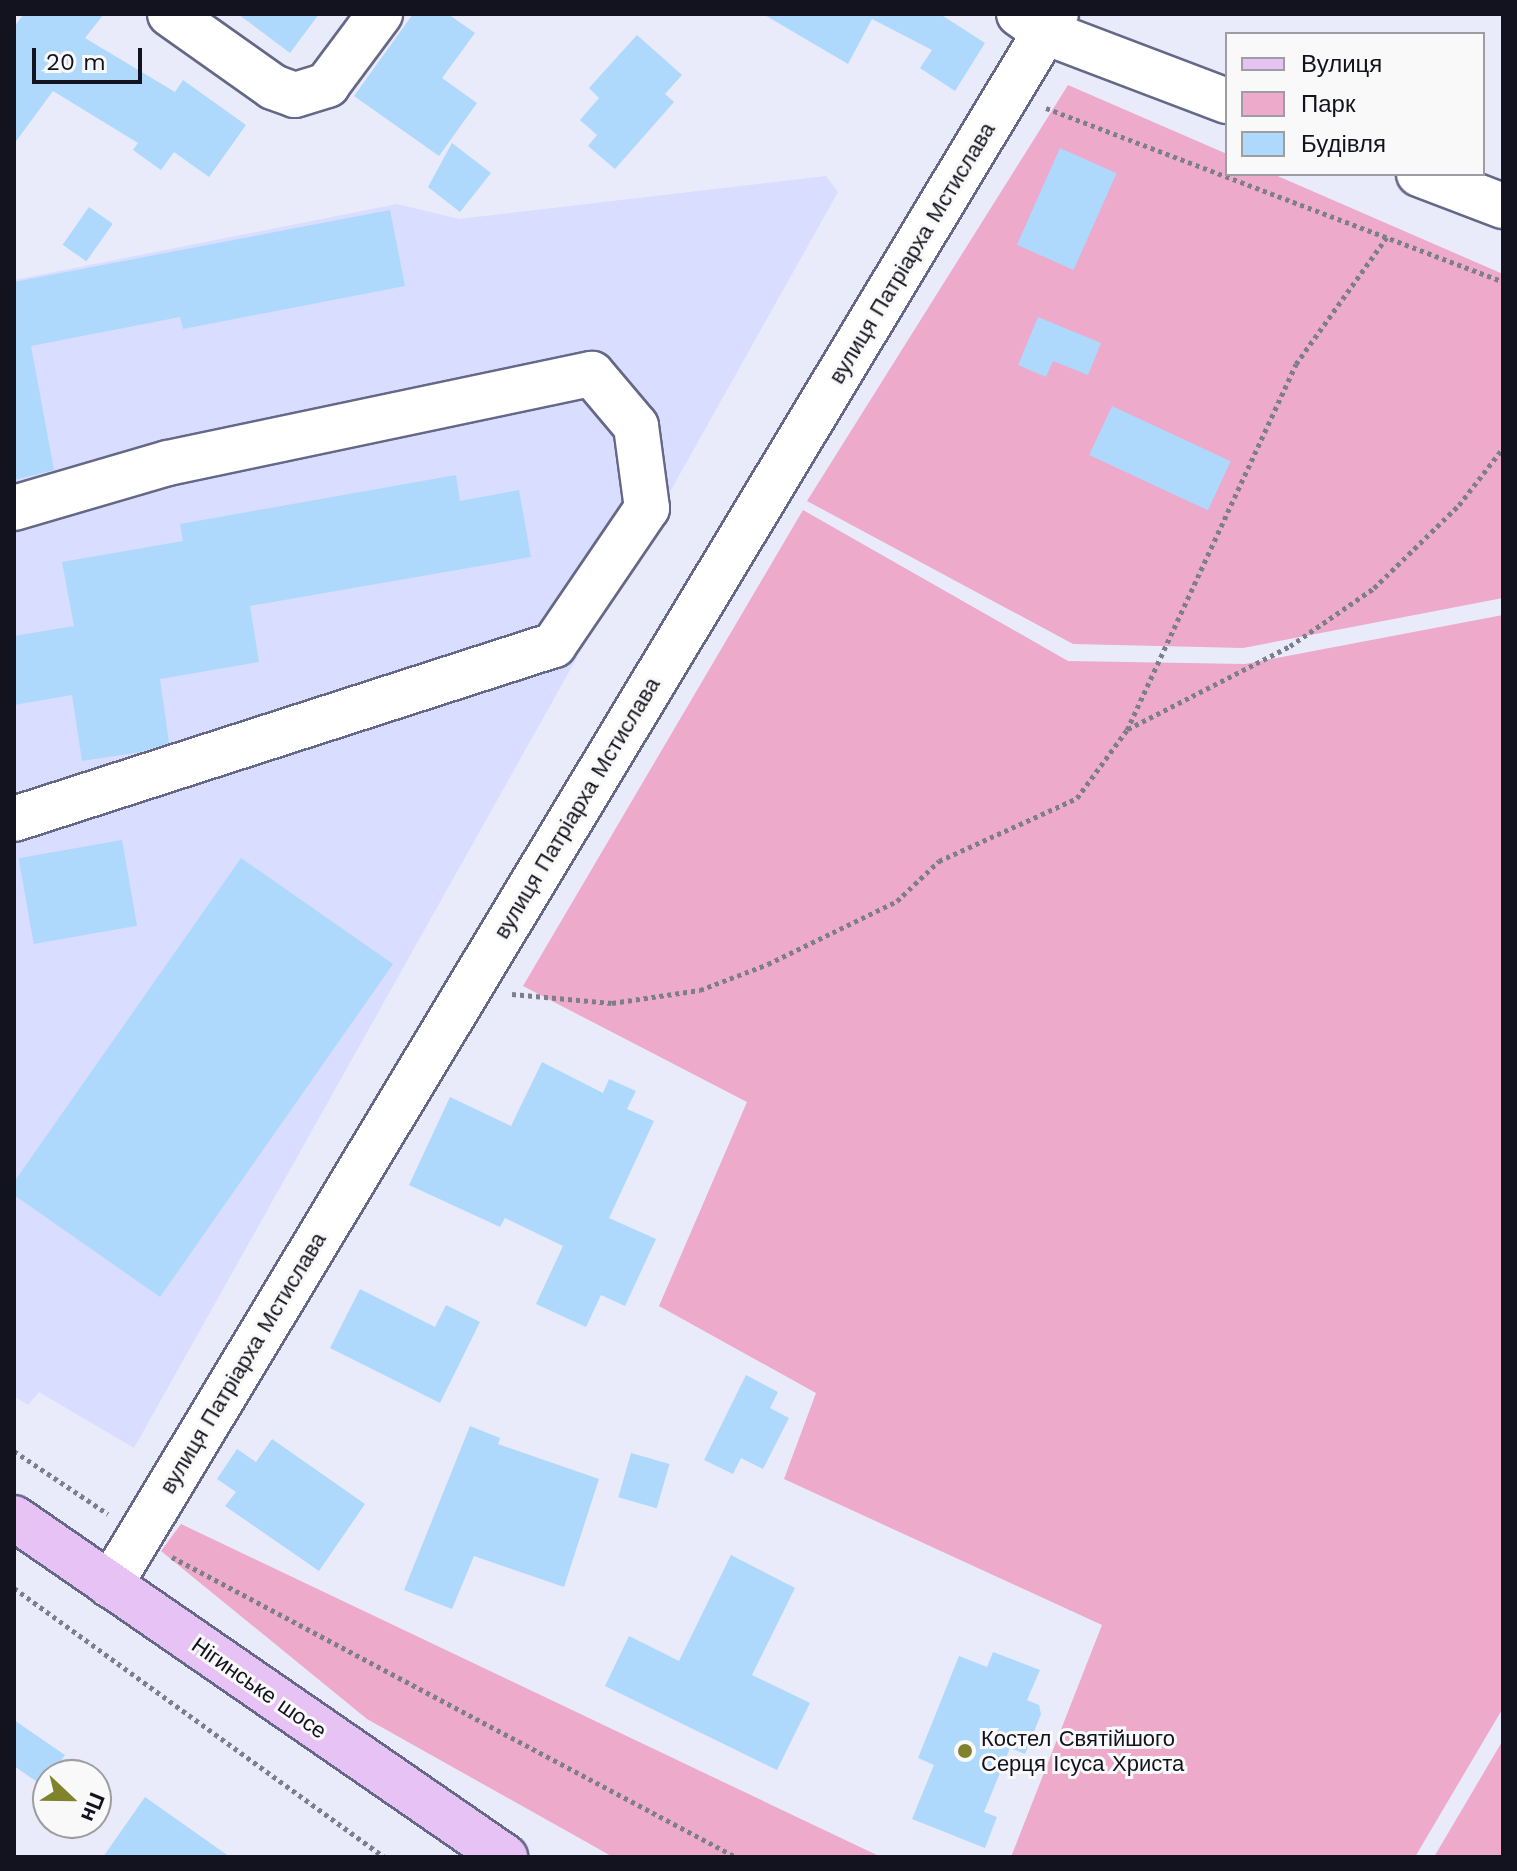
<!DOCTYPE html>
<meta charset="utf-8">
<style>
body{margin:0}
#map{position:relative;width:1517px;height:1871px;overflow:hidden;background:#e9ebfa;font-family:"Work Sans",sans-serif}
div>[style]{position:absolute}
.built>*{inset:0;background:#d9ddff}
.green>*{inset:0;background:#edaaca}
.building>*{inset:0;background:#afd8fd;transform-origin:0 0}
.path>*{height:5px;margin-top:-2.5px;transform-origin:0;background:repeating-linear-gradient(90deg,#7d7e8c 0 4px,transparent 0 8px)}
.roads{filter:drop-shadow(2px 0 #656887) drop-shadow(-2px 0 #656887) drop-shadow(0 2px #656887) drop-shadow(0 -2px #656887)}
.minor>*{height:44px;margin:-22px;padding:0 22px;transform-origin:22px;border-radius:22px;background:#fff}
.major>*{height:44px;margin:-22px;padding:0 22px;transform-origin:22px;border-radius:22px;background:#e6c2f5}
.dots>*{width:22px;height:22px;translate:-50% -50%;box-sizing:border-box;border:4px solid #f9f9f9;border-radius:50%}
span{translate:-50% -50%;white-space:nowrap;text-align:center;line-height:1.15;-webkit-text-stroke:6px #f9f9f9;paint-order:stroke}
.street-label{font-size:22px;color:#12131f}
.poi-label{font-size:22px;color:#12131f}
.left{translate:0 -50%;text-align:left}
.frame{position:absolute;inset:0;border:16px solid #12131f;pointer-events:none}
.legend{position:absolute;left:1225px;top:32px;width:260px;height:144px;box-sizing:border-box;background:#f9f9f9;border:2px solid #9d9da2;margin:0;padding:10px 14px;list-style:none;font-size:24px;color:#12131f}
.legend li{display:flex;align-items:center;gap:16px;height:40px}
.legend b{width:40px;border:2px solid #9d9da2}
.north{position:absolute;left:32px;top:1759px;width:80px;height:80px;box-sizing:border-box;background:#f9f9f9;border:2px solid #9d9da2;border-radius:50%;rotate:112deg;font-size:22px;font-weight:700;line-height:32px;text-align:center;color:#12131f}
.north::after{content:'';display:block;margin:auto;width:28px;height:36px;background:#81822c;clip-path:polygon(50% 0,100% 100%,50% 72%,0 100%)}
.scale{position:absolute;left:32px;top:48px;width:110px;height:36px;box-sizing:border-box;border:4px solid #12131f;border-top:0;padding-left:10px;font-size:24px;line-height:28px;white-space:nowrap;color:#12131f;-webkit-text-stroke:6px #f9f9f9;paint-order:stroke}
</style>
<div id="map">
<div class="built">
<i style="clip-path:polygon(826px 176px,838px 192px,134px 1448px,39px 1392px,28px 1405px,14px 1396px,14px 280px,397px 204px,459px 219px)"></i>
</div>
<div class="green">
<i style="clip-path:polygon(1068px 85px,1227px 154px,1227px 174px,1273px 174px,1503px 274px,1503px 598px,1243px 648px,1073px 644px,807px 501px)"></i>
<i style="clip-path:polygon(803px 510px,1068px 661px,1245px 664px,1503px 615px,1503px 1708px,1415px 1857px,1011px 1857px,1102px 1625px,784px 1479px,816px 1393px,659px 1306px,747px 1102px,523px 986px)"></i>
<i style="clip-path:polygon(181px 1524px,881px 1857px,613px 1857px,367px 1719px,161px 1551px)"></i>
<i style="clip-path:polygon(1503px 1740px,1503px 1857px,1434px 1857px)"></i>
</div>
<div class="building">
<i style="clip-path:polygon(24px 14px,104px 14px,85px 38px,175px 92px,183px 80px,246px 125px,209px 177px,174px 152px,161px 170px,133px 150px,138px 143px,53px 91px,14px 144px,14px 27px)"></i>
<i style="clip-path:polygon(238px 14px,319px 14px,290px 53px)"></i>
<i style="clip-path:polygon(413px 14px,448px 14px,475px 33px,442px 78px,477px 103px,439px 156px,354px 96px)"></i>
<i style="clip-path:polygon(763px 14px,940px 14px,985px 43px,955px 91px,920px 68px,932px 50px,872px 19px,848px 64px)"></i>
<i style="clip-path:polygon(637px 35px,682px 75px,665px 94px,674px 102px,615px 169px,588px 146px,597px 135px,580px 120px,599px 98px,589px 88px)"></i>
<i style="clip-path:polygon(452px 143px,491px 173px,460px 212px,428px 187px)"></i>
<i style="left:1060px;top:148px;width:62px;height:106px;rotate:24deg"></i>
<i style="left:89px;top:207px;width:29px;height:46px;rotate:35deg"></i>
<i style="clip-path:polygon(390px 210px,405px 286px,183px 329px,180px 317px,31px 346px,54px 470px,14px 480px,14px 282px)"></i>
<i style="clip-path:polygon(1038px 317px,1101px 343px,1088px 375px,1053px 361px,1046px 377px,1018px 365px)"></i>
<i style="left:1112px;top:406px;width:131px;height:54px;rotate:25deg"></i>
<i style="clip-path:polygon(456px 475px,460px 501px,519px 490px,531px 557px,250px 606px,259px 662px,160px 679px,169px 743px,141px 752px,82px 761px,72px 695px,14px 705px,14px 636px,74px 626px,62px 562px,183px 541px,180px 524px)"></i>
<i style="left:122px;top:840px;width:87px;height:105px;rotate:80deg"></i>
<i style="clip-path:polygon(241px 858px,393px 964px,160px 1297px,14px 1195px,14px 1182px)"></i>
<i style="clip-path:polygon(542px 1062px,603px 1093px,609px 1079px,636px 1091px,627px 1109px,654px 1121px,609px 1218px,656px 1239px,625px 1306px,601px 1295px,586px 1327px,536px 1304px,563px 1246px,505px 1218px,500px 1227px,409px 1185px,450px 1097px,511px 1126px)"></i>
<i style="clip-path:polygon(360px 1289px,435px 1327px,446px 1305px,480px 1322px,440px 1403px,330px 1348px)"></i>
<i style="clip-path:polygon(746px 1375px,778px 1392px,770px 1408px,789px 1418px,763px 1469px,741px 1458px,733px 1474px,704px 1460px)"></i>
<i style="clip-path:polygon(470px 1426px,500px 1438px,498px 1444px,599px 1479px,564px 1587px,474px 1556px,452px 1609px,404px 1590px)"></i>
<i style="clip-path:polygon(272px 1439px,365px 1504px,319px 1571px,225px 1506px,236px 1492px,217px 1479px,237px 1449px,256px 1462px)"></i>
<i style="left:631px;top:1453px;width:40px;height:46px;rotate:16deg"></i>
<i style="clip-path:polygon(731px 1555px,795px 1588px,752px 1675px,810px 1703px,777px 1770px,605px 1686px,629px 1636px,679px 1661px)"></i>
<i style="clip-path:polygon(993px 1652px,1040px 1670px,1027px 1700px,1039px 1705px,1041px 1714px,1025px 1754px,1010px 1748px,984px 1812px,997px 1817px,985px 1848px,912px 1819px,934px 1765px,918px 1758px,959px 1656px,987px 1667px)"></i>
<i style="clip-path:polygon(14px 1720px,65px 1755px,43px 1786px,14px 1766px)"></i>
<i style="clip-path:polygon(145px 1797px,230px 1857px,103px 1857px)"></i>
</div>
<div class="path">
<i style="left:1046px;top:108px;width:489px;rotate:20.8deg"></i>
<i style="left:1128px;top:729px;width:182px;rotate:-27.1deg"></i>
<i style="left:1290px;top:646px;width:102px;rotate:-34.6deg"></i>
<i style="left:1374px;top:588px;width:119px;rotate:-44.3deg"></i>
<i style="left:1459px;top:505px;width:72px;rotate:-52.3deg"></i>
<i style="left:512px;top:994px;width:100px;rotate:5.1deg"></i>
<i style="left:612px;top:1003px;width:89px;rotate:-8.4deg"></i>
<i style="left:700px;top:990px;width:73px;rotate:-20.9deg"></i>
<i style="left:768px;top:964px;width:144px;rotate:-26deg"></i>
<i style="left:897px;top:901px;width:58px;rotate:-43.6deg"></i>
<i style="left:939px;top:861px;width:152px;rotate:-24.5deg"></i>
<i style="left:1077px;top:798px;width:84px;rotate:-53.7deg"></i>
<i style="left:1127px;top:730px;width:403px;rotate:-65.2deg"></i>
<i style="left:1296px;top:364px;width:156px;rotate:-54.4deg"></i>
<i style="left:14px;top:1451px;width:113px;rotate:33.8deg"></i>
<i style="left:172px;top:1557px;width:639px;rotate:28.01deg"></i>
<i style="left:14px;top:1588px;width:457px;rotate:36deg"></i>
</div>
<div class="roads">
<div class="minor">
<i style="left:170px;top:14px;width:126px;rotate:35.3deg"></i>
<i style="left:273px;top:87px;width:23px;rotate:20deg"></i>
<i style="left:295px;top:95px;width:34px;rotate:-17deg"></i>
<i style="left:327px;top:85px;width:89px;rotate:-53.3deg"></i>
<i style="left:1019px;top:14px;width:32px;rotate:35deg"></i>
<i style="left:1045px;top:32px;width:195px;rotate:20.8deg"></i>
<i style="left:1419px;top:174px;width:90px;rotate:20.9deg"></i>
<i style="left:14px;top:508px;width:160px;rotate:-16.3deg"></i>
<i style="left:168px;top:463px;width:433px;rotate:-11.9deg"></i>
<i style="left:592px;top:374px;width:68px;rotate:49.8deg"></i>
<i style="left:636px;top:426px;width:83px;rotate:82.4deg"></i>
<i style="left:647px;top:508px;width:166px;rotate:124.2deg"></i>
<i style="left:554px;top:645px;width:567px;rotate:162.14deg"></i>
<i style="left:110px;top:1585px;width:1834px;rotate:-58.95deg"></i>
</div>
<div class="major">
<i style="left:14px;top:1518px;width:597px;rotate:34.62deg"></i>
</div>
</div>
<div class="dots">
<i style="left:965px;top:1751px;background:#81822c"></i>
</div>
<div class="street-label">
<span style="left:912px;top:253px;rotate:-59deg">вулиця Патріарха Мстислава</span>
<span style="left:577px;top:808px;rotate:-59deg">вулиця Патріарха Мстислава</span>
<span style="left:243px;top:1363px;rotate:-59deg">вулиця Патріарха Мстислава</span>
<span style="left:259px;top:1688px;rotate:35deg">Нігинське шосе</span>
</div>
<div class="poi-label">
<span class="left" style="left:981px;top:1751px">Костел Святійшого<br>Серця Ісуса Христа</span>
</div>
<div class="frame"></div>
<ul class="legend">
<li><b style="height:10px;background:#e6c2f5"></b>Вулиця</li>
<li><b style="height:22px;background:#edaaca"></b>Парк</li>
<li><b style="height:22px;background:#afd8fd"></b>Будівля</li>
</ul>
<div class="north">Пн</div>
<div class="scale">20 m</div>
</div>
